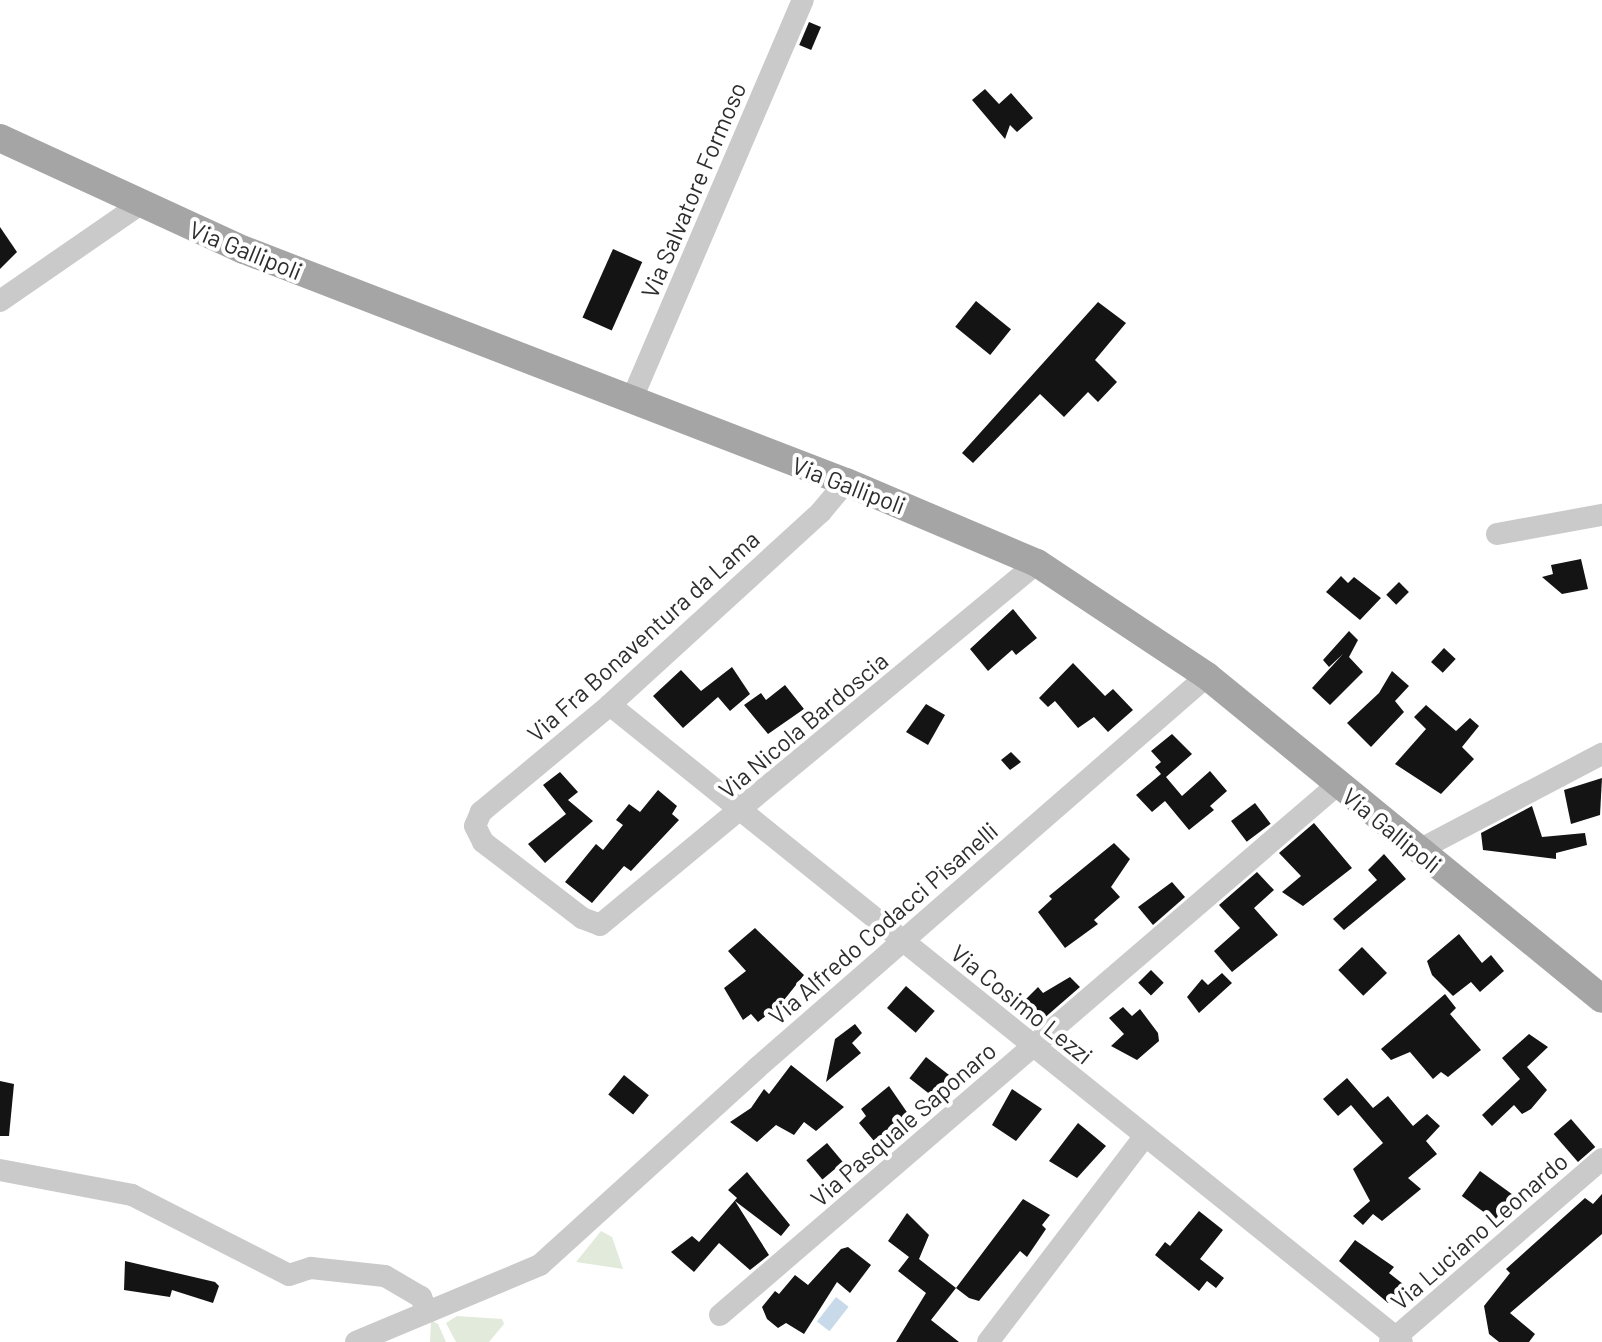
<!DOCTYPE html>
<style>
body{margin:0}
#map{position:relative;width:1602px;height:1342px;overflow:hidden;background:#fff;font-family:Barlow,sans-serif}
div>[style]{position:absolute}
.green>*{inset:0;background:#e2eadb}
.water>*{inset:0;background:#c8dae9;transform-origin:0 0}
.building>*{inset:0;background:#141414;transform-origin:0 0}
.minor>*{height:22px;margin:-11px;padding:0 11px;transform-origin:11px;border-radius:11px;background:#cacaca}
.major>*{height:28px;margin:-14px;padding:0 14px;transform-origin:14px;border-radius:14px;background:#a5a5a5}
span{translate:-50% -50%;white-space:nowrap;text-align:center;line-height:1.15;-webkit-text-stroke:8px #fff;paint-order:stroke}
.street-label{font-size:24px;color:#2d2d2d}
</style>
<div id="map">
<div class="green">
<i style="clip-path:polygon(601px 1231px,612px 1237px,623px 1269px,576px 1262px)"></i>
<i style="clip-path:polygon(457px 1316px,502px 1319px,504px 1324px,489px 1342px,456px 1342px,446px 1323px)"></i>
<i style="clip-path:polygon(431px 1320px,438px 1324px,446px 1342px,430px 1342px)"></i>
</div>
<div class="water">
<i style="left:836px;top:1297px;width:16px;height:31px;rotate:38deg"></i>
</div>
<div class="building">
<i style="left:809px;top:22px;width:13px;height:25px;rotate:23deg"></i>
<i style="clip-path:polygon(985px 89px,999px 104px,1011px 93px,1033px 118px,1017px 132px,1010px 125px,1005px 139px,972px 100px)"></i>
<i style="clip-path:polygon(0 227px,17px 252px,0 269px)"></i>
<i style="left:613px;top:249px;width:32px;height:75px;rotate:24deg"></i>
<i style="left:976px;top:301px;width:45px;height:33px;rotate:39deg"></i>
<i style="clip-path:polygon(1098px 302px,1126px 323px,1095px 360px,1117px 382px,1098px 402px,1088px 392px,1064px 417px,1040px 394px,973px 463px,962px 453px)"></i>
<i style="clip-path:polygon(1581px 559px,1588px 589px,1562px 594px,1542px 577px,1553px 574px,1551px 565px)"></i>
<i style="clip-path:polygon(1341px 576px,1348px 583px,1354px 577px,1381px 598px,1360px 620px,1326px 592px)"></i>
<i style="left:1399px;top:582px;width:14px;height:18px;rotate:45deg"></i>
<i style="clip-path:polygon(1013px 609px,1037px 638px,1016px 655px,1012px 650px,988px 671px,970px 649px)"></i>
<i style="clip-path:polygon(1349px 631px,1358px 640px,1349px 657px,1363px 672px,1330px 705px,1312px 688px,1343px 654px,1329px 667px,1323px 660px)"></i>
<i style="left:1444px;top:648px;width:16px;height:19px;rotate:43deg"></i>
<i style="clip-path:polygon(1073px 663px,1105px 696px,1113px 689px,1133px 710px,1108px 732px,1094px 717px,1078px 728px,1055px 701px,1048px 707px,1039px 698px)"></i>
<i style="clip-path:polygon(732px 667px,750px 694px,730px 711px,718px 697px,683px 728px,653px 696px,681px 670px,701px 691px)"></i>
<i style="clip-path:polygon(1392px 671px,1409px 686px,1395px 701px,1404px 712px,1371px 747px,1347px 723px,1379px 693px)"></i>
<i style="clip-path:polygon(785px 685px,804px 709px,768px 734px,744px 705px,761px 693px,766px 700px)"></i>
<i style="clip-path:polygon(926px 704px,945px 715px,928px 745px,906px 732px)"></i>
<i style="clip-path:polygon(1426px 705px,1456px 731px,1470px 718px,1479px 726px,1462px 747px,1474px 759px,1441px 794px,1395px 764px,1426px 729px,1414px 717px)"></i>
<i style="clip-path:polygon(1172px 734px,1192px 754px,1166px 777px,1182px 796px,1210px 771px,1227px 791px,1210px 806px,1214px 810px,1189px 830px,1165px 801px,1152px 812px,1136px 795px,1161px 774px,1155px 767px,1161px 762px,1151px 751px)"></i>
<i style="clip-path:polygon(1011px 752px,1021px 762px,1010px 770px,1001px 760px)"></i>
<i style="clip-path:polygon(560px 772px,578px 792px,568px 800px,593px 821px,545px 863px,528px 844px,566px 814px,543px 785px)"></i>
<i style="clip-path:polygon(1602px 778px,1600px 815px,1571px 824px,1564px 790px)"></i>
<i style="clip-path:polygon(658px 790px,677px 806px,672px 814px,679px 820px,631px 871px,624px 866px,592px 903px,565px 882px,596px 844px,603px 850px,623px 825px,616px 820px,629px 804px,640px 812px)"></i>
<i style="left:1255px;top:803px;width:26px;height:30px;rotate:53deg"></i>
<i style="clip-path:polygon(1532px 806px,1542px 837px,1585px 833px,1587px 845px,1556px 853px,1556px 859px,1483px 850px,1481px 833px)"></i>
<i style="clip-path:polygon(1314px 823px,1352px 868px,1303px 906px,1282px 892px,1301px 876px,1279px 853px)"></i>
<i style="clip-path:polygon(1114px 843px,1130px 859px,1111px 887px,1120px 897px,1094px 920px,1098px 924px,1065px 948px,1038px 912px,1052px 899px,1049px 896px)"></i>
<i style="clip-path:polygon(1384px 854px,1406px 879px,1344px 930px,1333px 919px,1377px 880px,1368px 870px)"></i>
<i style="clip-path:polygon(1257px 872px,1274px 890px,1254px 908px,1278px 935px,1232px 972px,1214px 951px,1240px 928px,1219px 905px)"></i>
<i style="clip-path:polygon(1172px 882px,1185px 897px,1153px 925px,1138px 907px)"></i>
<i style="clip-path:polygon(755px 928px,804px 975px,780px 1005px,758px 1022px,751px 1014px,743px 1020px,724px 988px,746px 971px,728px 951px)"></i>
<i style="clip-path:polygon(1459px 934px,1482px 963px,1491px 955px,1504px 971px,1480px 992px,1471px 982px,1453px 996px,1432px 975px,1427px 961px)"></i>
<i style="left:1362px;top:947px;width:36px;height:33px;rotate:46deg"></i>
<i style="left:1151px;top:970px;width:18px;height:18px;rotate:45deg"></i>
<i style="clip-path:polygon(1222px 973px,1232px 983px,1199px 1013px,1187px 997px,1202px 979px,1208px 985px)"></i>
<i style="clip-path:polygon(1070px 977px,1080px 987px,1042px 1020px,1025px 1000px,1038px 987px,1043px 993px)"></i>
<i style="left:906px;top:986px;width:38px;height:29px;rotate:41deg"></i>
<i style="clip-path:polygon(1445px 994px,1456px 1008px,1450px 1014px,1481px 1050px,1448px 1077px,1441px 1072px,1433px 1079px,1410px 1052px,1391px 1060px,1381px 1049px)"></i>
<i style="clip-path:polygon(1123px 1007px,1132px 1016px,1140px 1009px,1158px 1033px,1159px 1041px,1137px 1060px,1111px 1046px,1124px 1034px,1109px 1018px)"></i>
<i style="clip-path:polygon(855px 1024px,862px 1033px,852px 1043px,861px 1053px,826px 1082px,835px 1039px)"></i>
<i style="clip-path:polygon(1529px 1034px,1548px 1047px,1527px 1067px,1547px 1090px,1531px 1109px,1522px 1114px,1514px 1105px,1492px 1126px,1482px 1115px,1520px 1079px,1502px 1058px)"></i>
<i style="left:926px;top:1057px;width:37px;height:27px;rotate:38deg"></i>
<i style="clip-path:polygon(791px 1065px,844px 1107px,816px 1131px,804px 1122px,794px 1135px,776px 1125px,757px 1142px,730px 1122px,751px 1108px,764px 1089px,769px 1094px)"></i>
<i style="left:624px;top:1075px;width:32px;height:25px;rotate:39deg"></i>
<i style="clip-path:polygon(1347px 1078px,1373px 1108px,1388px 1096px,1413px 1126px,1427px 1114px,1440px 1126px,1426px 1141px,1437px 1154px,1408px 1178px,1421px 1189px,1382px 1221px,1373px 1214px,1363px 1225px,1353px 1216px,1370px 1201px,1353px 1169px,1383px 1143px,1351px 1105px,1338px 1116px,1323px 1099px)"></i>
<i style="clip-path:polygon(0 1081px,14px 1084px,9px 1136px,0 1136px)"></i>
<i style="clip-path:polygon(889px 1086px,913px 1121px,879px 1147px,859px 1123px,866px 1116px,861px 1109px)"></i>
<i style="clip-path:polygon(1012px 1089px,1042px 1109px,1016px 1141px,992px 1125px)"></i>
<i style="left:1571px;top:1119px;width:37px;height:23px;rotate:49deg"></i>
<i style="clip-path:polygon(1078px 1123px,1106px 1146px,1077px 1178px,1049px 1161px)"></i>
<i style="left:827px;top:1143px;width:25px;height:27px;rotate:50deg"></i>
<i style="left:1480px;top:1171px;width:41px;height:31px;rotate:36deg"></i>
<i style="clip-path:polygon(747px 1172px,790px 1225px,781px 1236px,735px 1201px,769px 1255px,750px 1270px,719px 1243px,694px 1272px,671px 1252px,692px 1236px,699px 1242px,737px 1198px,728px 1190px)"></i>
<i style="clip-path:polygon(1602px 1194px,1602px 1234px,1510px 1313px,1535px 1334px,1529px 1342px,1499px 1342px,1489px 1334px,1484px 1306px,1510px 1273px,1506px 1269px,1585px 1198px,1593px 1204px)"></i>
<i style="clip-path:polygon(1023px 1199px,1050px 1215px,1042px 1225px,1046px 1229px,1027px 1257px,1020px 1251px,979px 1301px,969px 1298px,956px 1288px)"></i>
<i style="clip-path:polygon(1199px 1211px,1223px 1230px,1200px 1259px,1224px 1278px,1216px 1288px,1207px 1281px,1199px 1291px,1155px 1255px,1165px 1242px,1170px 1246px)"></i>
<i style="clip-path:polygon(907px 1213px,929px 1235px,919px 1259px,956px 1288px,931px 1320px,959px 1342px,896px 1342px,926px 1293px,898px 1271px,909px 1257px,888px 1241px)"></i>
<i style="clip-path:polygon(1355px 1240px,1394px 1267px,1389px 1273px,1403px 1284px,1388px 1303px,1339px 1261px)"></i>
<i style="clip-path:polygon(848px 1247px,871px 1265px,850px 1293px,837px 1282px,804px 1334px,786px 1323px,778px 1328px,767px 1319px,762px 1307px,775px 1291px,779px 1294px,795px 1275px,808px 1285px,841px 1249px)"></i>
<i style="clip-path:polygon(125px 1261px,215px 1282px,219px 1286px,213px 1303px,172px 1290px,170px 1297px,124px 1290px)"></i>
</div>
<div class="minor">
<i style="left:0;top:301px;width:169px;rotate:-34.6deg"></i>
<i style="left:631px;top:401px;width:436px;rotate:-66.8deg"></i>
<i style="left:846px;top:482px;width:39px;rotate:130deg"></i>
<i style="left:821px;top:512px;width:286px;rotate:137.6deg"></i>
<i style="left:610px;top:705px;width:168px;rotate:140.3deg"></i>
<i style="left:481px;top:812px;width:15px;rotate:113deg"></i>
<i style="left:475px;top:826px;width:18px;rotate:63deg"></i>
<i style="left:483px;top:842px;width:125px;rotate:37.5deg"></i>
<i style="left:582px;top:918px;width:19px;rotate:21deg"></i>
<i style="left:600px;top:925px;width:567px;rotate:-39.64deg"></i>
<i style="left:1497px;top:534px;width:107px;rotate:-10.3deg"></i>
<i style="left:610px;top:705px;width:1016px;rotate:38.81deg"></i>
<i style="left:1417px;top:851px;width:209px;rotate:-27.7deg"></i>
<i style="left:0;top:1170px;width:134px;rotate:10.7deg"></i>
<i style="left:132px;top:1195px;width:176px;rotate:27deg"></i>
<i style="left:289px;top:1275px;width:23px;rotate:-18deg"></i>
<i style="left:311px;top:1268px;width:74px;rotate:6.2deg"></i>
<i style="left:385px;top:1276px;width:42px;rotate:30.3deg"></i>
<i style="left:421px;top:1297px;width:16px;rotate:68deg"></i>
<i style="left:720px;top:1315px;width:813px;rotate:-40.66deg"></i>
<i style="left:356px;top:1342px;width:199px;rotate:-22.7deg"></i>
<i style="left:540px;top:1265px;width:293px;rotate:-42.2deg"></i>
<i style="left:757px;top:1068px;width:597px;rotate:-41.06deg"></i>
<i style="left:988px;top:1342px;width:259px;rotate:-52.7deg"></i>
<i style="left:1390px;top:1342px;width:280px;rotate:-40.8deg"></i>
</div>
<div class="major">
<i style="left:0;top:138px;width:268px;rotate:24.7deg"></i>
<i style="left:244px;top:250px;width:645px;rotate:21.08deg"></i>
<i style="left:846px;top:482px;width:207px;rotate:23deg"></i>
<i style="left:1037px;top:563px;width:204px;rotate:33.6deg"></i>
<i style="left:1207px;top:676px;width:510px;rotate:39.27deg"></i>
</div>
<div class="street-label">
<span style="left:693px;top:190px;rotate:-67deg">Via Salvatore Formoso</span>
<span style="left:246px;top:250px;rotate:22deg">Via Gallipoli</span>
<span style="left:849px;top:485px;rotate:21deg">Via Gallipoli</span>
<span style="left:643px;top:636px;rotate:-42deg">Via Fra Bonaventura da Lama</span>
<span style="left:803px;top:725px;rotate:-40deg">Via Nicola Bardoscia</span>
<span style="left:1392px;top:830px;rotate:39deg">Via Gallipoli</span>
<span style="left:883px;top:923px;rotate:-41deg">Via Alfredo Codacci Pisanelli</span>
<span style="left:1022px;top:1004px;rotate:39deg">Via Cosimo Lezzi</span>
<span style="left:903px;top:1124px;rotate:-41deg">Via Pasquale Saponaro</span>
<span style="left:1479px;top:1231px;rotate:-41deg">Via Luciano Leonardo</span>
</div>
</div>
